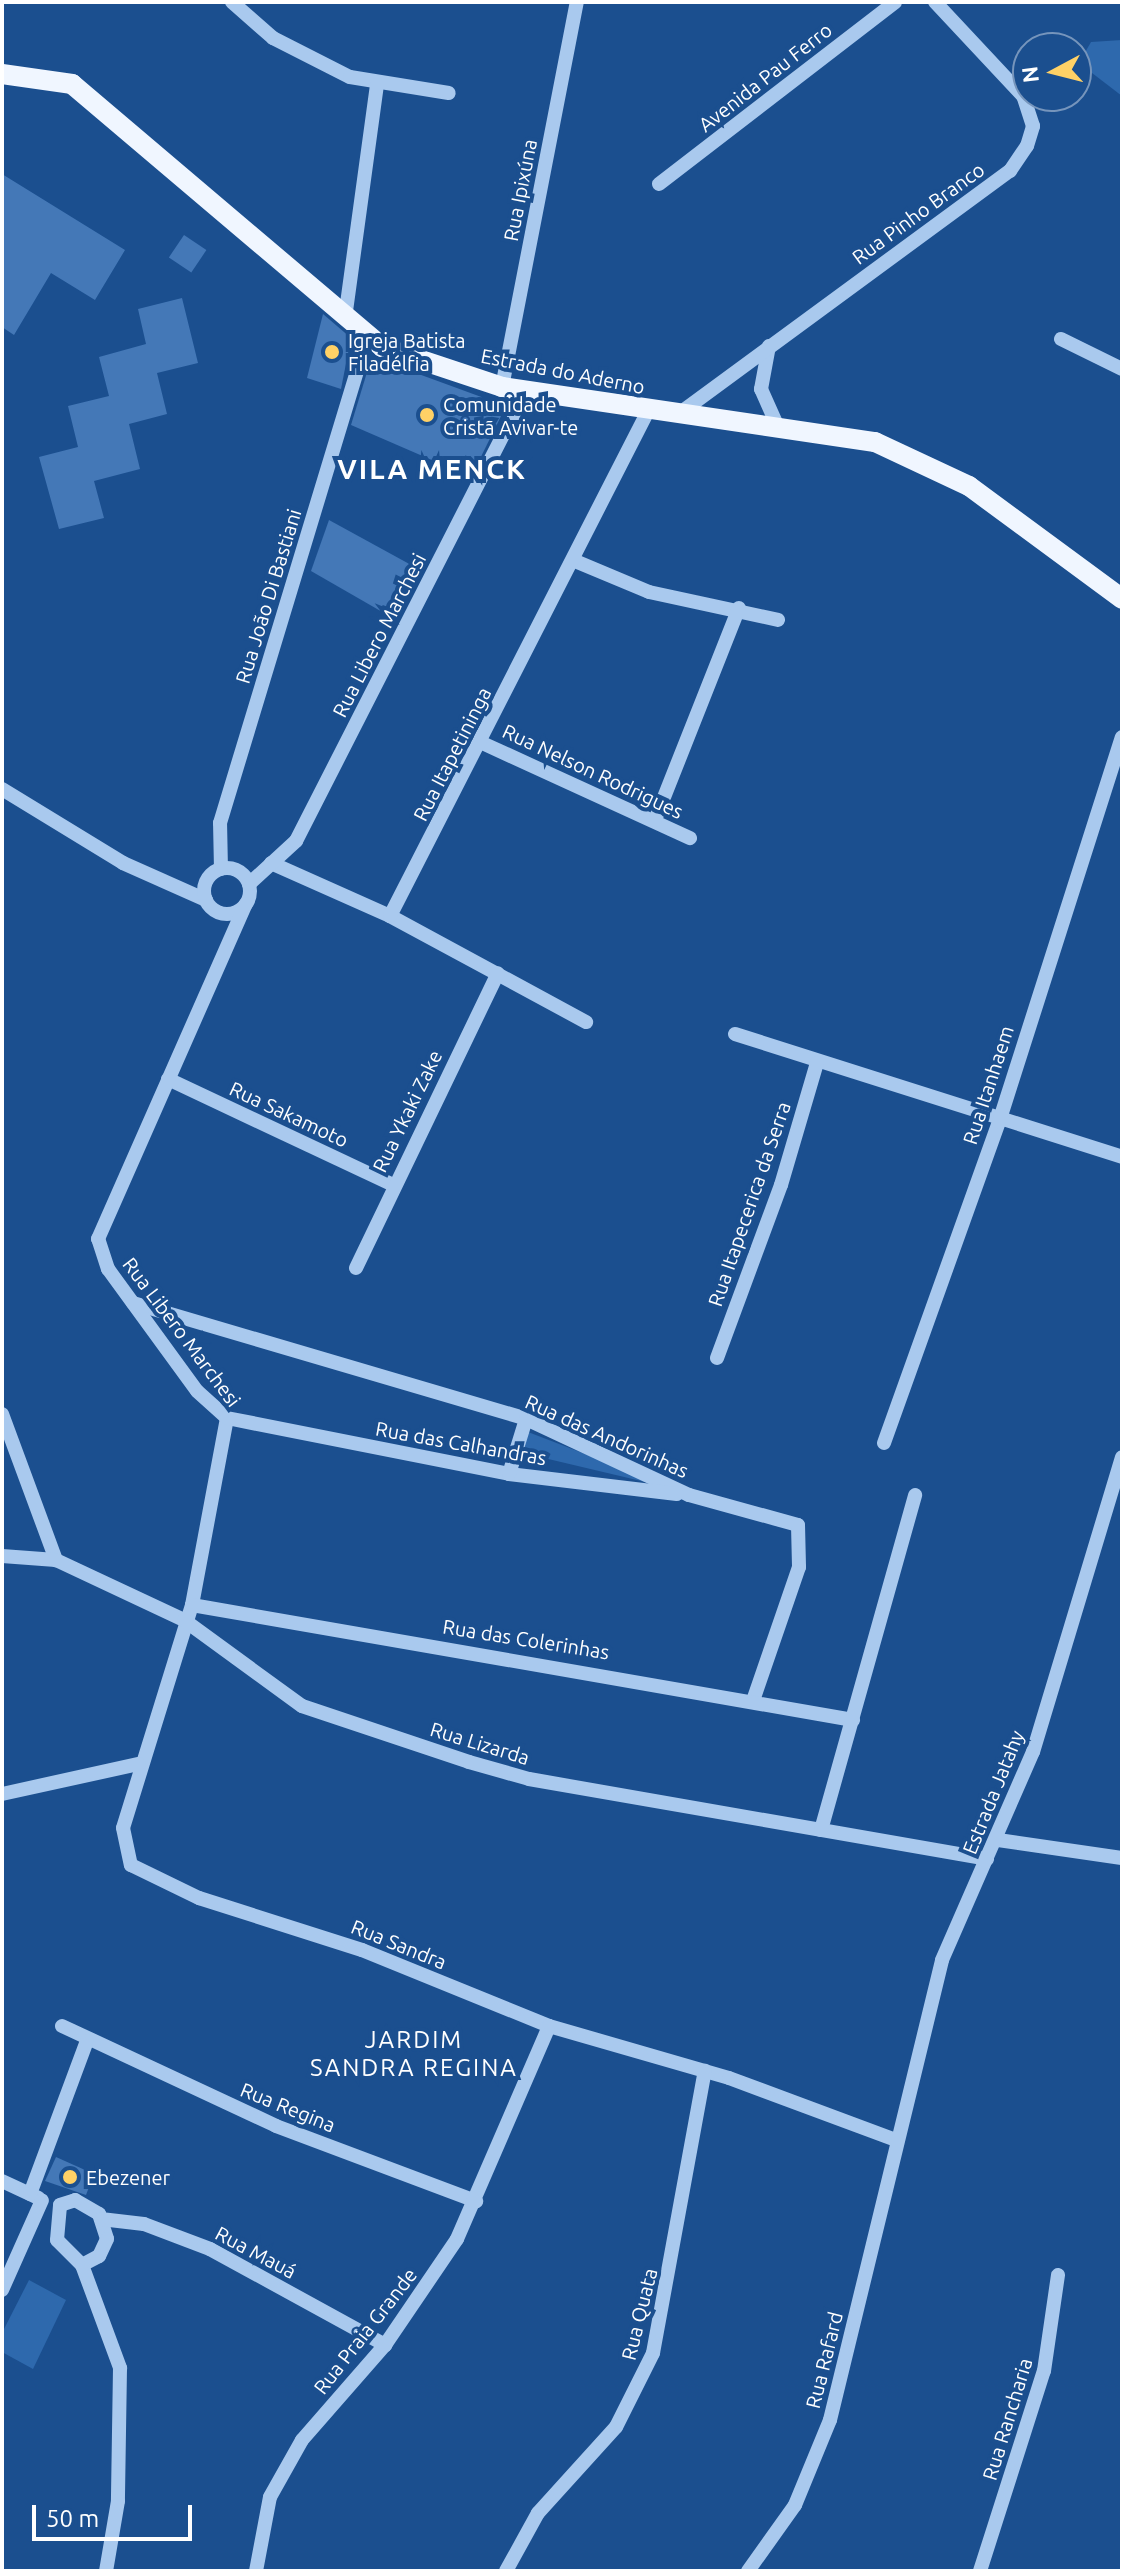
<!DOCTYPE html>
<meta charset="utf-8">
<style>
body{margin:0}
#map{position:relative;width:1124px;height:2573px;overflow:hidden;background:#1b4f8f;font-family:Ubuntu,sans-serif}
div>[style]{position:absolute}
.green>*{inset:0;background:#2e69ad}
.building>*{inset:0;background:#4478b7;transform-origin:0 0}
.minor>*{height:14px;margin:-7px;padding:0 7px;transform-origin:7px;border-radius:7px;background:#a9c9ee}
.minor>.ring{margin:-7px;padding:0;box-sizing:content-box;background:none;border:14px solid #a9c9ee;border-radius:50%}
.major>*{height:20px;margin:-10px;padding:0 10px;transform-origin:10px;border-radius:10px;background:#f0f6ff}
.dots>*{width:22px;height:22px;translate:-50% -50%;box-sizing:border-box;border:4px solid #1b4f8f;border-radius:50%}
span{translate:-50% -50%;white-space:nowrap;text-align:center;line-height:1.15;-webkit-text-stroke:8px #1b4f8f;paint-order:stroke}
.street-label{font-size:20px;color:#fff}
.poi-label{font-size:20px;color:#fff}
.left{translate:0 -50%;text-align:left}
.quarter-label{font-size:24px;color:#fff;letter-spacing:2px}
.district-label{font-size:28px;color:#fff;font-weight:700;letter-spacing:2px}
.frame{position:absolute;inset:0;border:4px solid #fff;pointer-events:none}
.north{position:absolute;left:1012px;top:32px;width:80px;height:80px;box-sizing:border-box;background:#1b4f8f;border:2px solid #7695bc;border-radius:50%;rotate:263deg;font-size:22px;font-weight:700;line-height:32px;text-align:center;color:#fff}
.north::after{content:'';display:block;margin:auto;width:28px;height:36px;background:#ffd166;clip-path:polygon(50% 0,100% 100%,50% 72%,0 100%)}
.scale{position:absolute;left:32px;top:2505px;width:160px;height:36px;box-sizing:border-box;border:4px solid #fff;border-top:0;padding-left:10px;font-size:24px;line-height:28px;white-space:nowrap;color:#fff;-webkit-text-stroke:6px #1b4f8f;paint-order:stroke}
</style>
<div id="map">
<div class="green">
<i style="clip-path:polygon(1122px 40px,1122px 96px,1079px 63px,1091px 42px)"></i>
<i style="clip-path:polygon(528px 1432px,679px 1490px,523px 1453px)"></i>
<i style="clip-path:polygon(29px 2280px,66px 2300px,33px 2369px,2px 2352px,2px 2333px)"></i>
</div>
<div class="building">
<i style="clip-path:polygon(2px 174px,125px 250px,95px 300px,51px 273px,14px 335px,2px 327px)"></i>
<i style="left:184px;top:235px;width:27px;height:27px;rotate:34deg"></i>
<i style="clip-path:polygon(182px 298px,198px 363px,157px 373px,167px 414px,129px 424px,140px 469px,94px 481px,104px 518px,59px 529px,39px 457px,78px 447px,68px 406px,109px 396px,99px 357px,146px 344px,138px 309px)"></i>
<i style="clip-path:polygon(323px 314px,351px 338px,341px 389px,307px 378px)"></i>
<i style="clip-path:polygon(383px 361px,506px 406px,471px 477px,351px 425px,368px 369px)"></i>
<i style="clip-path:polygon(329px 520px,413px 566px,391px 617px,311px 571px)"></i>
<i style="clip-path:polygon(56px 2157px,94px 2174px,86px 2195px,45px 2181px)"></i>
</div>
<div class="minor">
<i style="left:232px;top:2px;width:55px;rotate:41.3deg"></i>
<i style="left:273px;top:38px;width:86px;rotate:26.9deg"></i>
<i style="left:350px;top:77px;width:100px;rotate:9.2deg"></i>
<i style="left:659px;top:184px;width:298px;rotate:-37.6deg"></i>
<i style="left:346px;top:311px;width:228px;rotate:-82.2deg"></i>
<i style="left:1061px;top:339px;width:68px;rotate:26.2deg"></i>
<i style="left:769px;top:346px;width:44px;rotate:100.5deg"></i>
<i style="left:761px;top:389px;width:39px;rotate:66deg"></i>
<i style="left:502px;top:387px;width:392px;rotate:-79deg"></i>
<i style="left:680px;top:413px;width:409px;rotate:-36.3deg"></i>
<i style="left:1010px;top:171px;width:30px;rotate:-56deg"></i>
<i style="left:1027px;top:146px;width:21px;rotate:-73deg"></i>
<i style="left:1033px;top:126px;width:32px;rotate:-108deg"></i>
<i style="left:1023px;top:96px;width:129px;rotate:-133.1deg"></i>
<i style="left:575px;top:561px;width:80px;rotate:22.7deg"></i>
<i style="left:649px;top:592px;width:132px;rotate:12.2deg"></i>
<i style="left:480px;top:742px;width:231px;rotate:24.6deg"></i>
<i style="left:2px;top:789px;width:142px;rotate:31.4deg"></i>
<i style="left:123px;top:863px;width:91px;rotate:24deg"></i>
<i style="left:655px;top:820px;width:228px;rotate:-68.4deg"></i>
<i style="left:271px;top:863px;width:130px;rotate:24deg"></i>
<i style="left:390px;top:916px;width:223px;rotate:28.4deg"></i>
<i class="ring" style="left:204px;top:868px;width:32px;height:32px"></i>
<i style="left:221px;top:869px;width:46px;rotate:-91.2deg"></i>
<i style="left:220px;top:823px;width:510px;rotate:-73.13deg"></i>
<i style="left:249px;top:884px;width:64px;rotate:-42.5deg"></i>
<i style="left:296px;top:841px;width:506px;rotate:-62.98deg"></i>
<i style="left:390px;top:916px;width:567px;rotate:-62.94deg"></i>
<i style="left:735px;top:1034px;width:406px;rotate:17.6deg"></i>
<i style="left:168px;top:1079px;width:249px;rotate:25.2deg"></i>
<i style="left:356px;top:1268px;width:327px;rotate:-64.3deg"></i>
<i style="left:133px;top:1303px;width:410px;rotate:16.4deg"></i>
<i style="left:526px;top:1419px;width:180px;rotate:25deg"></i>
<i style="left:689px;top:1495px;width:113px;rotate:15.4deg"></i>
<i style="left:798px;top:1525px;width:42px;rotate:88.6deg"></i>
<i style="left:799px;top:1567px;width:139px;rotate:109deg"></i>
<i style="left:717px;top:1358px;width:184px;rotate:-69.7deg"></i>
<i style="left:781px;top:1185px;width:127px;rotate:-73.6deg"></i>
<i style="left:2px;top:1414px;width:156px;rotate:69.7deg"></i>
<i style="left:227px;top:1418px;width:190px;rotate:100.6deg"></i>
<i style="left:192px;top:1605px;width:233px;rotate:107.2deg"></i>
<i style="left:123px;top:1828px;width:38px;rotate:78deg"></i>
<i style="left:131px;top:1865px;width:76px;rotate:25.9deg"></i>
<i style="left:199px;top:1898px;width:171px;rotate:17.7deg"></i>
<i style="left:362px;top:1950px;width:202px;rotate:22.1deg"></i>
<i style="left:549px;top:2026px;width:187px;rotate:16.1deg"></i>
<i style="left:729px;top:2078px;width:178px;rotate:20.4deg"></i>
<i style="left:227px;top:1418px;width:40px;rotate:-138deg"></i>
<i style="left:197px;top:1391px;width:151px;rotate:-126.1deg"></i>
<i style="left:108px;top:1269px;width:32px;rotate:-108deg"></i>
<i style="left:98px;top:1239px;width:366px;rotate:-66.2deg"></i>
<i style="left:227px;top:1418px;width:288px;rotate:11.2deg"></i>
<i style="left:509px;top:1474px;width:169px;rotate:6.8deg"></i>
<i style="left:884px;top:1443px;width:341px;rotate:-70.3deg"></i>
<i style="left:999px;top:1122px;width:404px;rotate:-72.3deg"></i>
<i style="left:509px;top:1474px;width:58px;rotate:-72.8deg"></i>
<i style="left:2px;top:1556px;width:54px;rotate:4.2deg"></i>
<i style="left:56px;top:1560px;width:141px;rotate:25.1deg"></i>
<i style="left:184px;top:1620px;width:146px;rotate:36.1deg"></i>
<i style="left:302px;top:1706px;width:176px;rotate:18.5deg"></i>
<i style="left:469px;top:1762px;width:62px;rotate:15.8deg"></i>
<i style="left:529px;top:1779px;width:465px;rotate:9.9deg"></i>
<i style="left:192px;top:1605px;width:671px;rotate:9.87deg"></i>
<i style="left:2px;top:1794px;width:140px;rotate:-12.4deg"></i>
<i style="left:821px;top:1830px;width:348px;rotate:-74.3deg"></i>
<i style="left:998px;top:1840px;width:125px;rotate:8.3deg"></i>
<i style="left:62px;top:2026px;width:236px;rotate:25deg"></i>
<i style="left:276px;top:2126px;width:214px;rotate:20.6deg"></i>
<i style="left:2px;top:2181px;width:40px;rotate:25deg"></i>
<i style="left:30px;top:2194px;width:163px;rotate:-69.6deg"></i>
<i style="left:75px;top:2200px;width:28px;rotate:30deg"></i>
<i style="left:99px;top:2214px;width:26px;rotate:72deg"></i>
<i style="left:107px;top:2239px;width:19px;rotate:115deg"></i>
<i style="left:99px;top:2256px;width:19px;rotate:152deg"></i>
<i style="left:82px;top:2265px;width:35px;rotate:-135deg"></i>
<i style="left:57px;top:2240px;width:35px;rotate:-85deg"></i>
<i style="left:60px;top:2205px;width:16px;rotate:-18deg"></i>
<i style="left:101px;top:2219px;width:43px;rotate:6.6deg"></i>
<i style="left:144px;top:2224px;width:71px;rotate:20.7deg"></i>
<i style="left:210px;top:2249px;width:200px;rotate:28.7deg"></i>
<i style="left:82px;top:2265px;width:110px;rotate:69.7deg"></i>
<i style="left:120px;top:2368px;width:133px;rotate:90.9deg"></i>
<i style="left:118px;top:2501px;width:71px;rotate:99.7deg"></i>
<i style="left:2px;top:2290px;width:98px;rotate:-66deg"></i>
<i style="left:256px;top:2571px;width:75px;rotate:-79.3deg"></i>
<i style="left:270px;top:2497px;width:65px;rotate:-60.7deg"></i>
<i style="left:302px;top:2440px;width:126px;rotate:-48.9deg"></i>
<i style="left:385px;top:2345px;width:128px;rotate:-55.8deg"></i>
<i style="left:457px;top:2239px;width:232px;rotate:-66.6deg"></i>
<i style="left:506px;top:2571px;width:66px;rotate:-61.1deg"></i>
<i style="left:538px;top:2513px;width:116px;rotate:-47.8deg"></i>
<i style="left:616px;top:2427px;width:83px;rotate:-63.4deg"></i>
<i style="left:653px;top:2353px;width:287px;rotate:-79.6deg"></i>
<i style="left:748px;top:2571px;width:81px;rotate:-54.5deg"></i>
<i style="left:795px;top:2505px;width:92px;rotate:-67.6deg"></i>
<i style="left:830px;top:2420px;width:473px;rotate:-76.3deg"></i>
<i style="left:942px;top:1960px;width:227px;rotate:-66.4deg"></i>
<i style="left:1033px;top:1752px;width:308px;rotate:-73.2deg"></i>
<i style="left:980px;top:2571px;width:210px;rotate:-72.3deg"></i>
<i style="left:1044px;top:2371px;width:97px;rotate:-81.7deg"></i>
</div>
<div class="major">
<i style="left:2px;top:74px;width:71px;rotate:8.1deg"></i>
<i style="left:72px;top:84px;width:407px;rotate:40.3deg"></i>
<i style="left:382px;top:347px;width:126px;rotate:18.4deg"></i>
<i style="left:502px;top:387px;width:377px;rotate:8.4deg"></i>
<i style="left:875px;top:442px;width:104px;rotate:25.1deg"></i>
<i style="left:969px;top:486px;width:190px;rotate:36.4deg"></i>
</div>
<div class="dots">
<i style="left:332px;top:352px;background:#ffd166"></i>
<i style="left:427px;top:415px;background:#ffd166"></i>
<i style="left:70px;top:2177px;background:#ffd166"></i>
</div>
<div class="street-label">
<span style="left:765px;top:77px;rotate:-38deg">Avenida Pau Ferro</span>
<span style="left:520px;top:190px;rotate:-79deg">Rua Ipixúna</span>
<span style="left:918px;top:213px;rotate:-36deg">Rua Pinho Branco</span>
<span style="left:563px;top:371px;rotate:11deg">Estrada do Aderno</span>
<span style="left:268px;top:596px;rotate:-73deg">Rua João Di Bastiani</span>
<span style="left:379px;top:635px;rotate:-63deg">Rua Libero Marchesi</span>
<span style="left:452px;top:754px;rotate:-63deg">Rua Itapetininga</span>
<span style="left:593px;top:771px;rotate:25deg">Rua Nelson Rodrigues</span>
<span style="left:988px;top:1085px;rotate:-72deg">Rua Itanhaem</span>
<span style="left:407px;top:1111px;rotate:-64deg">Rua Ykaki Zake</span>
<span style="left:289px;top:1114px;rotate:25deg">Rua Sakamoto</span>
<span style="left:749px;top:1204px;rotate:-71deg">Rua Itapecerica da Serra</span>
<span style="left:182px;top:1332px;rotate:53deg">Rua Libero Marchesi</span>
<span style="left:607px;top:1436px;rotate:24deg">Rua das Andorinhas</span>
<span style="left:461px;top:1443px;rotate:10deg">Rua das Calhandras</span>
<span style="left:526px;top:1639px;rotate:9deg">Rua das Colerinhas</span>
<span style="left:480px;top:1743px;rotate:17deg">Rua Lizarda</span>
<span style="left:993px;top:1792px;rotate:-68deg">Estrada Jatahy</span>
<span style="left:399px;top:1944px;rotate:22deg">Rua Sandra</span>
<span style="left:288px;top:2107px;rotate:22deg">Rua Regina</span>
<span style="left:256px;top:2252px;rotate:28deg">Rua Mauá</span>
<span style="left:639px;top:2314px;rotate:-76deg">Rua Quata</span>
<span style="left:365px;top:2331px;rotate:-52deg">Rua Praia Grande</span>
<span style="left:824px;top:2360px;rotate:-76deg">Rua Rafard</span>
<span style="left:1007px;top:2419px;rotate:-73deg">Rua Rancharia</span>
</div>
<div class="poi-label">
<span class="left" style="left:348px;top:352px">Igreja Batista<br>Filadélfia</span>
<span class="left" style="left:443px;top:416px">Comunidade<br>Cristã Avivar-te</span>
<span class="left" style="left:86px;top:2177px">Ebezener</span>
</div>
<div class="quarter-label">
<span style="left:414px;top:2054px">JARDIM<br>SANDRA REGINA</span>
</div>
<div class="district-label">
<span style="left:432px;top:469px">VILA MENCK</span>
</div>
<div class="frame"></div>
<div class="north">N</div>
<div class="scale">50 m</div>
</div>
